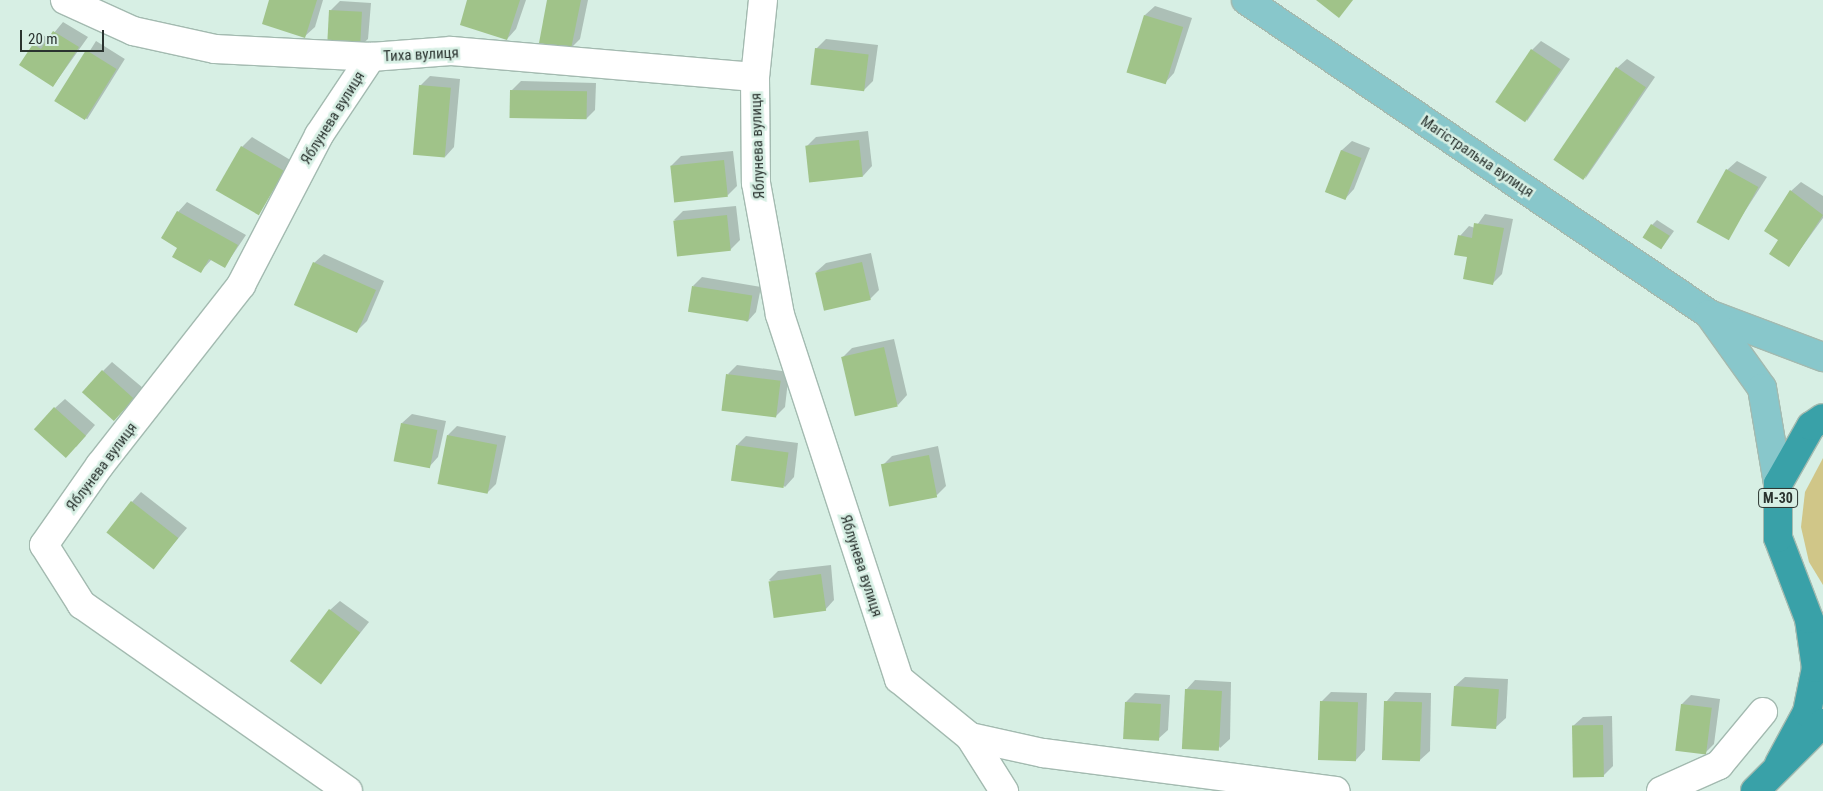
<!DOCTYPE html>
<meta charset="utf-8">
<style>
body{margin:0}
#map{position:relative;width:1823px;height:791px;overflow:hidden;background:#d7efe4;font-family:"Roboto Condensed",sans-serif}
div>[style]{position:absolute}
.green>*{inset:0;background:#d0c688}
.shadow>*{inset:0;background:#0003;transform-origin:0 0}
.building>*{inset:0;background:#a0c389;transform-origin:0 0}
.roads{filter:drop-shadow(1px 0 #a3bab0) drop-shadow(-1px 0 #a3bab0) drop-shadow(0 1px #a3bab0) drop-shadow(0 -1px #a3bab0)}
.minor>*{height:28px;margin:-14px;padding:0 14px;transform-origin:14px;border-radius:14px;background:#fff}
.major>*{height:28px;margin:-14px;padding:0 14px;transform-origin:14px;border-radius:14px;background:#88c7cb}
.highway>*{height:28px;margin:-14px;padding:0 14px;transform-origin:14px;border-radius:14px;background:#39a1a8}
span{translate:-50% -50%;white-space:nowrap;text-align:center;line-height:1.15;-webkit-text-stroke:5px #d7efe4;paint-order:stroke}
.shield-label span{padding:1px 4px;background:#d7efe4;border:1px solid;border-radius:4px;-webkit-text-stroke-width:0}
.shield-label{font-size:14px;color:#2a332f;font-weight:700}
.street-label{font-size:15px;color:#2a332f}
.scale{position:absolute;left:20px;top:30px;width:84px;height:22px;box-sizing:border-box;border:2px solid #2a332f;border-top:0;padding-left:6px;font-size:15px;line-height:18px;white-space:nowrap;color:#2a332f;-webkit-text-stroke:4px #d7efe4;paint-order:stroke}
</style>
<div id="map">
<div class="green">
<i style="clip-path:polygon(1823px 458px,1823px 585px,1809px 562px,1801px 527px,1805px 492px)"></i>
</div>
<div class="shadow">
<i style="clip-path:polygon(270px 0,323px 0,315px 27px,305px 36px)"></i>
<i style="clip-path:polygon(469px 0,526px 0,516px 29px,507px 39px)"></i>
<i style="clip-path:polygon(549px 0,588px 0,580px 39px,571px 48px)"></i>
<i style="clip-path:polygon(340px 1px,371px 3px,368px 39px,358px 48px,331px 10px)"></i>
<i style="clip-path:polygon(1155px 6px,1192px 18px,1174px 73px,1165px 83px,1145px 15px)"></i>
<i style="clip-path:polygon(63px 22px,88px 37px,53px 86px,21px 65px,34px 44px,43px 35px,49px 39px)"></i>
<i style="clip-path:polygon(826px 39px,878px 45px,873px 81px,864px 90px,816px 49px)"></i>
<i style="left:96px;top:41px;width:34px;height:71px;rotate:32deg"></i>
<i style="clip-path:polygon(1541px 41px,1570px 59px,1527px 121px,1532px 50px)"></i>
<i style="clip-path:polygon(1627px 59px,1655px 77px,1585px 179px,1617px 68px)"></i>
<i style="clip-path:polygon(430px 76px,460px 79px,454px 147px,445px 157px,420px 86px)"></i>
<i style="clip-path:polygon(521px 81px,596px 83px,595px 110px,586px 119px,512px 90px)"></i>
<i style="clip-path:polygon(868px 131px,872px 166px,863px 176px,807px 146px,816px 137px)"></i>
<i style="clip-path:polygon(252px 137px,292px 161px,258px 213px,242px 147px)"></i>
<i style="clip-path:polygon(1352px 141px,1370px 148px,1354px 189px,1345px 199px,1326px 192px,1342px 150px)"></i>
<i style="clip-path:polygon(733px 151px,737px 186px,728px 195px,671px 166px,681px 156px)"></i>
<i style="clip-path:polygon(1737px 161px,1767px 177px,1727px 239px,1727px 170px)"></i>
<i style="clip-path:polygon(1801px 182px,1823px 196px,1823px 218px,1789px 265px,1780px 240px,1791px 191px)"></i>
<i style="clip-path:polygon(187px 202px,246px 235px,225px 266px,212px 259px,201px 271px,179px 247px,178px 212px)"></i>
<i style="clip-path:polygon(736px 206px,740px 240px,730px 250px,674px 220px,683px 211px)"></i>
<i style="clip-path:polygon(1485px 214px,1513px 219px,1502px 274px,1492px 284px,1469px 256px,1460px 236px,1469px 226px,1475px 228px)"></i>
<i style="clip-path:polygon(1657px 220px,1674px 231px,1661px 249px,1652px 225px)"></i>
<i style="clip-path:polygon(871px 253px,879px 290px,870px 299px,816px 272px,826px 263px)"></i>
<i style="clip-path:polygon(324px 254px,384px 281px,367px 321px,357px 331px,314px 263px)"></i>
<i style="clip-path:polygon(702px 277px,761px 287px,756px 312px,747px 322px,693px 286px)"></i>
<i style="clip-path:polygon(894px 339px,907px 395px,898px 405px,842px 358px,852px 348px)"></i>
<i style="clip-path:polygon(112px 362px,143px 388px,124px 410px,103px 371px)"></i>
<i style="clip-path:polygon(737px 365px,789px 372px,785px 407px,776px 416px,728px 374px)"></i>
<i style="clip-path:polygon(65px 399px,95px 425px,76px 447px,55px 408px)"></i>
<i style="clip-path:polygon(412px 414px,446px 421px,438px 457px,429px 467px,402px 423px)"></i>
<i style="clip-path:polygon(457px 426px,506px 436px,496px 484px,487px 493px,448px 435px)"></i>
<i style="clip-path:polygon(746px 436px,798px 443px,794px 477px,785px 487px,737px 445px)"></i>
<i style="clip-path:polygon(938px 446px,946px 486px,937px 495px,883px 465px,892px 456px)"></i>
<i style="clip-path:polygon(141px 492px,187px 528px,153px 568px,132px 502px)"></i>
<i style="clip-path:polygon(831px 565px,834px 600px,825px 610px,769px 580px,778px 571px)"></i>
<i style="clip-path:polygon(340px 601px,369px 622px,321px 682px,330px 610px)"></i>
<i style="clip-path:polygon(1465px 677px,1508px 679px,1506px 718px,1496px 727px,1455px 686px)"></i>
<i style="clip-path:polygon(1195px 680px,1231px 682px,1230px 739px,1220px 748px,1186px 690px)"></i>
<i style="clip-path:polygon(1331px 692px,1367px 693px,1365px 750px,1356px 760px,1322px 701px)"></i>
<i style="clip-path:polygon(1395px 692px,1431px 693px,1430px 751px,1420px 760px,1386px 702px)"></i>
<i style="clip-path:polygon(1135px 693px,1170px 695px,1168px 730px,1158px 739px,1126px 702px)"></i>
<i style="clip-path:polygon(1691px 695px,1720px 699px,1714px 744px,1705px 753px,1676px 749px,1682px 704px)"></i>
<i style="clip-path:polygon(1612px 716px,1613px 766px,1603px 776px,1573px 726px,1583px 717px)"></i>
</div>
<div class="building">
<i style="clip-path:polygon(269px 0,317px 0,305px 38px,262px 24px)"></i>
<i style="clip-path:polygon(467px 0,520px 0,507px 40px,460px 25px)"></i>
<i style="clip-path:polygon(547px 0,581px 0,571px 49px,539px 43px)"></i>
<i style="clip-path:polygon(1316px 0,1353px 0,1339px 18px)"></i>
<i style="left:329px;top:10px;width:33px;height:37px;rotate:3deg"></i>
<i style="left:1144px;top:15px;width:41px;height:60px;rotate:17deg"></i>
<i style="clip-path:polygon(53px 31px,79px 47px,53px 87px,19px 65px,33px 44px,41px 49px)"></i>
<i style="left:815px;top:48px;width:54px;height:37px;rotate:7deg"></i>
<i style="left:1531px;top:49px;width:36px;height:64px;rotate:34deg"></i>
<i style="left:86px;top:50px;width:36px;height:60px;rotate:32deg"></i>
<i style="left:1616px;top:67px;width:36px;height:112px;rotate:34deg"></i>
<i style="left:419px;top:85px;width:32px;height:70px;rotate:5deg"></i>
<i style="left:510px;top:90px;width:77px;height:28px;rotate:1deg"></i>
<i style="left:859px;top:140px;width:37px;height:54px;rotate:84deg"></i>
<i style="left:241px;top:146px;width:50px;height:51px;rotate:30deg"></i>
<i style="left:1341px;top:150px;width:22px;height:45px;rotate:21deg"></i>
<i style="left:724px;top:160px;width:37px;height:54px;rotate:84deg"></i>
<i style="left:1726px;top:169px;width:37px;height:61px;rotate:29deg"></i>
<i style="clip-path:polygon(1790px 190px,1823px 215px,1789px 267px,1769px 254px,1778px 240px,1764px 231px)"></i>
<i style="clip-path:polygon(177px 211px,238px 245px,225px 268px,209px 259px,201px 273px,172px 257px,177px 248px,161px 238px)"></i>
<i style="left:727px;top:215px;width:36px;height:54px;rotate:84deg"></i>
<i style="clip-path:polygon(1474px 223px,1504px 228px,1493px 285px,1463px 279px,1467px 257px,1454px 255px,1458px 235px,1472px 238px)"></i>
<i style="left:1651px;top:224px;width:22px;height:16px;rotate:32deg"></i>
<i style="left:313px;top:262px;width:69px;height:47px;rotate:24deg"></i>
<i style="left:862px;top:262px;width:39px;height:48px;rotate:77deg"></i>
<i style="left:692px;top:286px;width:61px;height:26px;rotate:9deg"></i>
<i style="left:884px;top:347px;width:61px;height:44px;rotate:77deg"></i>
<i style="left:102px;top:370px;width:43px;height:30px;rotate:42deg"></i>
<i style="left:726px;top:374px;width:55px;height:37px;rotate:7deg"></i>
<i style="left:54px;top:407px;width:43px;height:30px;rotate:42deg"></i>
<i style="left:401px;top:423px;width:37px;height:39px;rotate:11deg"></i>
<i style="left:447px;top:435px;width:51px;height:50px;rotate:11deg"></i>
<i style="left:736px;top:445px;width:53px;height:36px;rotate:8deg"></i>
<i style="left:929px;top:455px;width:43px;height:49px;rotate:79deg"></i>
<i style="left:131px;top:501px;width:60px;height:40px;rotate:38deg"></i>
<i style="left:821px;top:574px;width:37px;height:53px;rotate:82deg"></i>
<i style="left:329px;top:609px;width:39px;height:65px;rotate:37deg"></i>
<i style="left:1454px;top:686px;width:45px;height:40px;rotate:4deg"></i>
<i style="left:1185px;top:689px;width:37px;height:60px;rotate:3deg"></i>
<i style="left:1320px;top:701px;width:38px;height:59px;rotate:2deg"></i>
<i style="left:1384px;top:701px;width:38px;height:59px;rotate:2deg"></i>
<i style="left:1125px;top:702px;width:36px;height:37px;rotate:3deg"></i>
<i style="left:1681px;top:704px;width:31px;height:47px;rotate:7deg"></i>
<i style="left:1603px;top:725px;width:52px;height:31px;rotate:89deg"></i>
</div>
<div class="roads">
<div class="minor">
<i style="left:65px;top:0;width:75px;rotate:24.5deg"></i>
<i style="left:133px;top:31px;width:84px;rotate:12.4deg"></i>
<i style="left:215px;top:49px;width:156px;rotate:2.9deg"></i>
<i style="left:371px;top:57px;width:80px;rotate:-4.3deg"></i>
<i style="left:451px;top:51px;width:305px;rotate:4.9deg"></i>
<i style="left:763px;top:0;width:77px;rotate:95.9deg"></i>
<i style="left:755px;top:77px;width:106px;rotate:89.5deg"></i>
<i style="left:756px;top:183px;width:134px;rotate:79.7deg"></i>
<i style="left:780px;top:315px;width:383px;rotate:71.9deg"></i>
<i style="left:899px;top:679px;width:92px;rotate:39.2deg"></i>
<i style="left:970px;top:737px;width:75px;rotate:12.4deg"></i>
<i style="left:1043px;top:753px;width:295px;rotate:7.4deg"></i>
<i style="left:970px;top:737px;width:64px;rotate:57.8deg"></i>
<i style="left:348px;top:791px;width:325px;rotate:-145deg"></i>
<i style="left:82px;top:605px;width:71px;rotate:-122.3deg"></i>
<i style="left:44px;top:545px;width:98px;rotate:-55deg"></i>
<i style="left:100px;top:465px;width:229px;rotate:-51.9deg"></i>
<i style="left:241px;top:285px;width:169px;rotate:-62.5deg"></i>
<i style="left:319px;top:135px;width:94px;rotate:-56.3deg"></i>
<i style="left:1661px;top:791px;width:64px;rotate:-24.1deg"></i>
<i style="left:1719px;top:765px;width:69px;rotate:-50.3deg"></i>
</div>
<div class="major">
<i style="left:1246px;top:0;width:559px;rotate:34.14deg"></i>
<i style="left:1709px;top:314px;width:122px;rotate:20.7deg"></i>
<i style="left:1709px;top:314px;width:91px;rotate:54.4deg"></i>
<i style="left:1762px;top:388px;width:97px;rotate:80.5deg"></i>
</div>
<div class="highway">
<i style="left:1779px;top:764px;width:59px;rotate:-61.7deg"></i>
<i style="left:1807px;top:712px;width:45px;rotate:-78.4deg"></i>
<i style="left:1816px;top:668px;width:49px;rotate:-98.1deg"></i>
<i style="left:1809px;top:619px;width:87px;rotate:-110.9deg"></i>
<i style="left:1778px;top:538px;width:54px;rotate:-90deg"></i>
<i style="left:1778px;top:484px;width:67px;rotate:-60.4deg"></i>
<i style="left:1811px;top:426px;width:14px;rotate:-34deg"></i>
<i style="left:1755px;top:791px;width:96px;rotate:-45deg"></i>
</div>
</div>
<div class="shield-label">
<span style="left:1778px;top:498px">М-30</span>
</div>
<div class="street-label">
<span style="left:421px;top:55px;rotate:-3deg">Тиха вулиця</span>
<span style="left:333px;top:118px;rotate:-58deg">Яблунева вулиця</span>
<span style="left:758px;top:146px;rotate:-92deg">Яблунева вулиця</span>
<span style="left:1477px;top:157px;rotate:34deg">Магістральна вулиця</span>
<span style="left:102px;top:467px;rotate:-53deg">Яблунева вулиця</span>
<span style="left:861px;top:566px;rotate:72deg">Яблунева вулиця</span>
</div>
<div class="scale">20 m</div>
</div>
